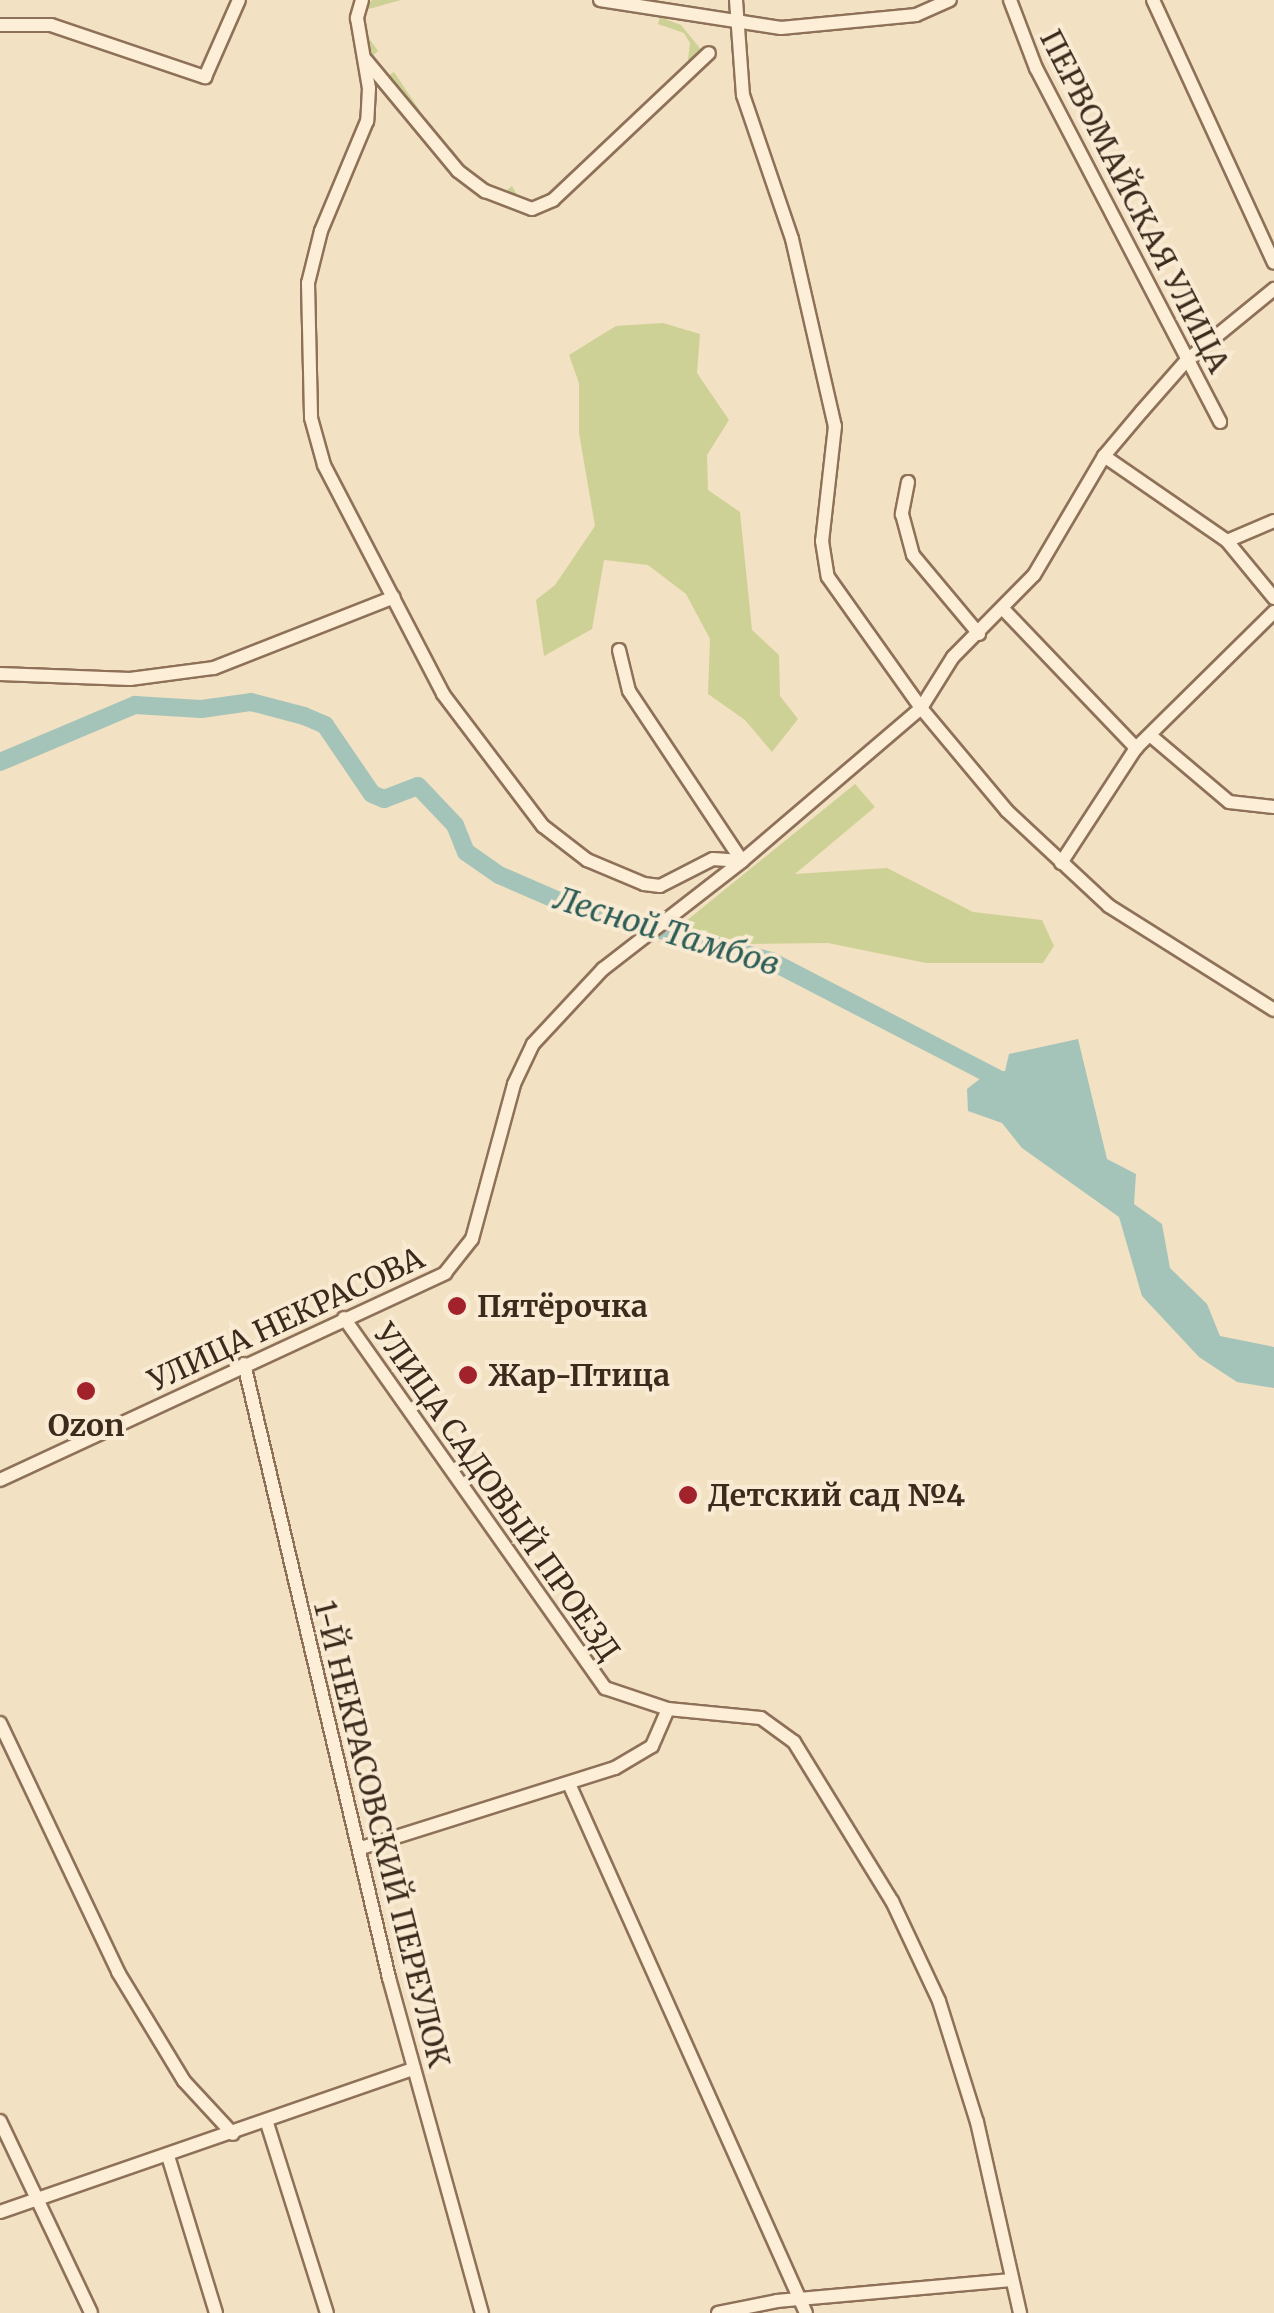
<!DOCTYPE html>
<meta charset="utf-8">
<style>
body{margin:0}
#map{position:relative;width:1274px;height:2313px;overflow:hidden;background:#f2e1c3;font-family:Merriweather,serif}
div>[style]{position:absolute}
.green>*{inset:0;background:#ced195}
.water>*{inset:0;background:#a5c4b9}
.river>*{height:18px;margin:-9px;padding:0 9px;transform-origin:9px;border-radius:9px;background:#a5c4b9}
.roads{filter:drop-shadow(2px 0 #8e7158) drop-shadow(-2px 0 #8e7158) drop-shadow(0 2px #8e7158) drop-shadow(0 -2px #8e7158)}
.minor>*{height:12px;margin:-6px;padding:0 6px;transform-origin:6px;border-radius:6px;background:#fceed7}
.dots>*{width:28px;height:28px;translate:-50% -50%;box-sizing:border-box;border:5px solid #f9ebd3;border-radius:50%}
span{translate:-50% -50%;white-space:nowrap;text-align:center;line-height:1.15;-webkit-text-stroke:8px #f9ebd3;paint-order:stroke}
.street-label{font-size:30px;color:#3c2a1d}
.poi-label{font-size:30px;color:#3c2a1d;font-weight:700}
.left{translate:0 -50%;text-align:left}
.water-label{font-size:32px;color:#2b5d57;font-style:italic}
</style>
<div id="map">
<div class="green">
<i style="clip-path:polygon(372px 0,401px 0,365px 10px,361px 27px,378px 51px,372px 56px,388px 76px,394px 72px,420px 111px,416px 115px,426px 118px,443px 140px,439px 145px,447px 153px,452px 149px,471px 177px,501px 195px,512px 186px,523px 206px,556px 193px,687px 68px,690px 43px,684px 33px,658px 24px,660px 17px,681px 25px,703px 52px,557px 194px,524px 207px,491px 192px,462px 172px,444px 154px,369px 55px,365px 49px,360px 20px,366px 5px)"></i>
<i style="clip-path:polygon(663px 323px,700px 334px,697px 373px,729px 420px,707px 455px,708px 490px,740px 512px,752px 630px,779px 655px,780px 696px,798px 719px,772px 752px,745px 720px,708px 694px,710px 639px,686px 594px,648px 565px,604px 560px,592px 629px,544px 656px,536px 600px,555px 585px,595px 526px,579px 433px,579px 383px,569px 355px,616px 326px)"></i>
<i style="clip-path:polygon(855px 784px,875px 807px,795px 874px,887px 868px,973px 912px,1042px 920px,1054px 946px,1043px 963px,926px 963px,828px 943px,746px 944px,680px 926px)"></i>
</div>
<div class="water">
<i style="clip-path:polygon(1078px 1039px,1107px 1159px,1136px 1174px,1134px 1204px,1162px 1224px,1170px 1268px,1207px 1304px,1220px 1336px,1274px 1347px,1274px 1388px,1237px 1382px,1199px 1357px,1142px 1296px,1119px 1217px,1022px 1148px,1002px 1123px,968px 1111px,967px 1089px,986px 1074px,1005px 1071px,1009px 1054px)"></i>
</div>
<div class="river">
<i style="left:0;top:762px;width:147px;rotate:-22.9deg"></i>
<i style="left:135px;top:705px;width:66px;rotate:3.5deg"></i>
<i style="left:201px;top:709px;width:50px;rotate:-8deg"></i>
<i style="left:251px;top:702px;width:55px;rotate:14.8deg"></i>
<i style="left:304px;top:716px;width:23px;rotate:23deg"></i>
<i style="left:325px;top:725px;width:83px;rotate:55.7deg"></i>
<i style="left:372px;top:794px;width:13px;rotate:23deg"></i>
<i style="left:384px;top:799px;width:36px;rotate:-21deg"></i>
<i style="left:418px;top:786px;width:54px;rotate:46.5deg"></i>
<i style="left:455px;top:825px;width:29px;rotate:68deg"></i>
<i style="left:466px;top:852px;width:40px;rotate:34.9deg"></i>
<i style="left:499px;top:875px;width:68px;rotate:23.5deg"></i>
<i style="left:561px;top:902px;width:218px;rotate:15.7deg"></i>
<i style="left:771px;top:961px;width:267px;rotate:27.4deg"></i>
</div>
<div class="roads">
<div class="minor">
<i style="left:362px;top:0;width:19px;rotate:106deg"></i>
<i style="left:357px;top:18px;width:71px;rotate:80.3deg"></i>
<i style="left:369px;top:88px;width:33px;rotate:93deg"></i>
<i style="left:367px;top:121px;width:119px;rotate:112.7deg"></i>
<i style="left:321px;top:231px;width:54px;rotate:104deg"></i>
<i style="left:308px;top:283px;width:135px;rotate:88.7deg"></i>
<i style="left:311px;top:418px;width:49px;rotate:74.5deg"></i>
<i style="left:324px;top:465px;width:258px;rotate:62.5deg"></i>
<i style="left:443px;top:694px;width:166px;rotate:52.9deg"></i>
<i style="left:543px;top:826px;width:56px;rotate:37.7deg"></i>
<i style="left:587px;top:860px;width:62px;rotate:22.8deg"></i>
<i style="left:644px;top:884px;width:16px;rotate:7deg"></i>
<i style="left:660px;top:886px;width:59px;rotate:-27deg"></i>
<i style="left:713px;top:859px;width:29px;rotate:4deg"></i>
<i style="left:600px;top:0;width:183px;rotate:8.8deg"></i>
<i style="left:781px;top:28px;width:136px;rotate:-5.5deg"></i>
<i style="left:916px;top:15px;width:37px;rotate:-24deg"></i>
<i style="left:736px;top:0;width:95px;rotate:85.8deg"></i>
<i style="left:743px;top:95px;width:152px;rotate:71.2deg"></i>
<i style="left:792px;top:239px;width:192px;rotate:77.1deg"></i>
<i style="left:835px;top:426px;width:116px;rotate:96.4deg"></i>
<i style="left:822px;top:541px;width:36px;rotate:81deg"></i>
<i style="left:828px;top:577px;width:161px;rotate:54.6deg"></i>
<i style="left:921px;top:708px;width:134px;rotate:50.1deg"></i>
<i style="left:1007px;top:811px;width:139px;rotate:43deg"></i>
<i style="left:1109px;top:906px;width:195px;rotate:32.2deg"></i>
<i style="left:1010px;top:0;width:73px;rotate:69.1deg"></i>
<i style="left:1036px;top:68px;width:399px;rotate:62.5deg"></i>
<i style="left:1153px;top:0;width:289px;rotate:65.3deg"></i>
<i style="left:0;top:25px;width:51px"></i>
<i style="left:51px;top:25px;width:163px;rotate:18.7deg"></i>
<i style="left:205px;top:77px;width:84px;rotate:-66.2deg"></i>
<i style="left:366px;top:60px;width:144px;rotate:50.3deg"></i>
<i style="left:458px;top:171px;width:34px;rotate:37deg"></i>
<i style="left:485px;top:191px;width:50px;rotate:21deg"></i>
<i style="left:532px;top:209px;width:23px;rotate:-23deg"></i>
<i style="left:553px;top:200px;width:214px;rotate:-43.3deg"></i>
<i style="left:1104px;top:456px;width:150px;rotate:34.6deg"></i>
<i style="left:1227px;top:541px;width:74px;rotate:50.5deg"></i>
<i style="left:908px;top:482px;width:33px;rotate:101deg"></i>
<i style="left:902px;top:514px;width:42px;rotate:75deg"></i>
<i style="left:913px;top:555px;width:103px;rotate:50.1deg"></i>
<i style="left:1227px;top:541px;width:51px;rotate:-23.1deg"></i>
<i style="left:1005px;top:611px;width:190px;rotate:46.3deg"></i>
<i style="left:619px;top:650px;width:42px;rotate:76.3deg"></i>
<i style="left:629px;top:691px;width:204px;rotate:56.4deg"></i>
<i style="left:0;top:674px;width:130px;rotate:2.2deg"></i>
<i style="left:130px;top:679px;width:85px;rotate:-7.5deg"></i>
<i style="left:214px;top:668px;width:193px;rotate:-21.5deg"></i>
<i style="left:1151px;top:736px;width:102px;rotate:40.2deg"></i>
<i style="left:1229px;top:802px;width:45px;rotate:6.3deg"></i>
<i style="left:1061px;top:863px;width:137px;rotate:-56.9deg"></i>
<i style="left:1136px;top:748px;width:194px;rotate:-44.6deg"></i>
<i style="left:344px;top:1318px;width:453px;rotate:54.8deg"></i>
<i style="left:605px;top:1688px;width:66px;rotate:18.4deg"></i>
<i style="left:668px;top:1709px;width:93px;rotate:5.5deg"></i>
<i style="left:761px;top:1718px;width:41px;rotate:36deg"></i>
<i style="left:794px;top:1742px;width:187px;rotate:58.4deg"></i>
<i style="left:892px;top:1901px;width:110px;rotate:64.8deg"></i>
<i style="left:939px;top:2001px;width:127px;rotate:72.6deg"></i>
<i style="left:977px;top:2122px;width:196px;rotate:77.3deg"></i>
<i style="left:244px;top:1364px;width:631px;rotate:76.71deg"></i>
<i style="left:389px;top:1978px;width:348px;rotate:74.5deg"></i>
<i style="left:0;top:1480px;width:491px;rotate:-24.9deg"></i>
<i style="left:445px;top:1273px;width:43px;rotate:-51.5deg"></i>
<i style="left:472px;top:1239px;width:161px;rotate:-74.8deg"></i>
<i style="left:514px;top:1084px;width:44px;rotate:-64.6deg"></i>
<i style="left:533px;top:1044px;width:103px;rotate:-47deg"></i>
<i style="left:603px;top:969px;width:176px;rotate:-37.8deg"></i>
<i style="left:742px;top:861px;width:235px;rotate:-40.5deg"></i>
<i style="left:921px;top:708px;width:60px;rotate:-57.9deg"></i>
<i style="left:953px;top:657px;width:115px;rotate:-45.4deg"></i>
<i style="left:1034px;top:575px;width:138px;rotate:-59.5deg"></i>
<i style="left:1104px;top:456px;width:59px;rotate:-49.8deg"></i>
<i style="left:1142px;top:411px;width:67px;rotate:-48.7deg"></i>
<i style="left:1186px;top:361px;width:114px;rotate:-39.3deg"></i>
<i style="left:0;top:1723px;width:276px;rotate:64.6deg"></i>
<i style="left:118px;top:1972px;width:127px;rotate:58.8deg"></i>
<i style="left:184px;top:2081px;width:72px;rotate:47.2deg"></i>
<i style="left:570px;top:1786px;width:577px;rotate:65.88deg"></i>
<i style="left:361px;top:1848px;width:266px;rotate:-17.5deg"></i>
<i style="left:615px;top:1768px;width:43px;rotate:-30.7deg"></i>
<i style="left:652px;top:1746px;width:40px;rotate:-66.6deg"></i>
<i style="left:0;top:2121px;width:212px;rotate:64.6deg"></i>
<i style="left:267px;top:2123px;width:199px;rotate:72.5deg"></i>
<i style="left:168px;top:2156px;width:164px;rotate:73deg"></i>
<i style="left:0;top:2212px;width:438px;rotate:-19.1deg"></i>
<i style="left:718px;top:2313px;width:60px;rotate:-11.5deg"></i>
<i style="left:777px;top:2301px;width:235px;rotate:-5.1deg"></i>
</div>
</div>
<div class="dots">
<i style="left:457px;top:1306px;background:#a2222b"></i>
<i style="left:468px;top:1375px;background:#a2222b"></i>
<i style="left:86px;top:1391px;background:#a2222b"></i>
<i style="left:688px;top:1495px;background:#a2222b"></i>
</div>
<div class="street-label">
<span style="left:1135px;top:201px;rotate:63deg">ПЕРВОМАЙСКАЯ УЛИЦА</span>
<span style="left:286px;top:1319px;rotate:-25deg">УЛИЦА НЕКРАСОВА</span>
<span style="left:497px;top:1492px;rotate:55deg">УЛИЦА САДОВЫЙ ПРОЕЗД</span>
<span style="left:382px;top:1834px;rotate:76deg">1-Й НЕКРАСОВСКИЙ ПЕРЕУЛОК</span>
</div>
<div class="poi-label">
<span class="left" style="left:477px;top:1306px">Пятёрочка</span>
<span class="left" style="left:488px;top:1375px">Жар-Птица</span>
<span style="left:86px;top:1425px">Ozon</span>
<span class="left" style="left:708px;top:1495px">Детский сад №4</span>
</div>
<div class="water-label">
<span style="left:667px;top:932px;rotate:17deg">Лесной Тамбов</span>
</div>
</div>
